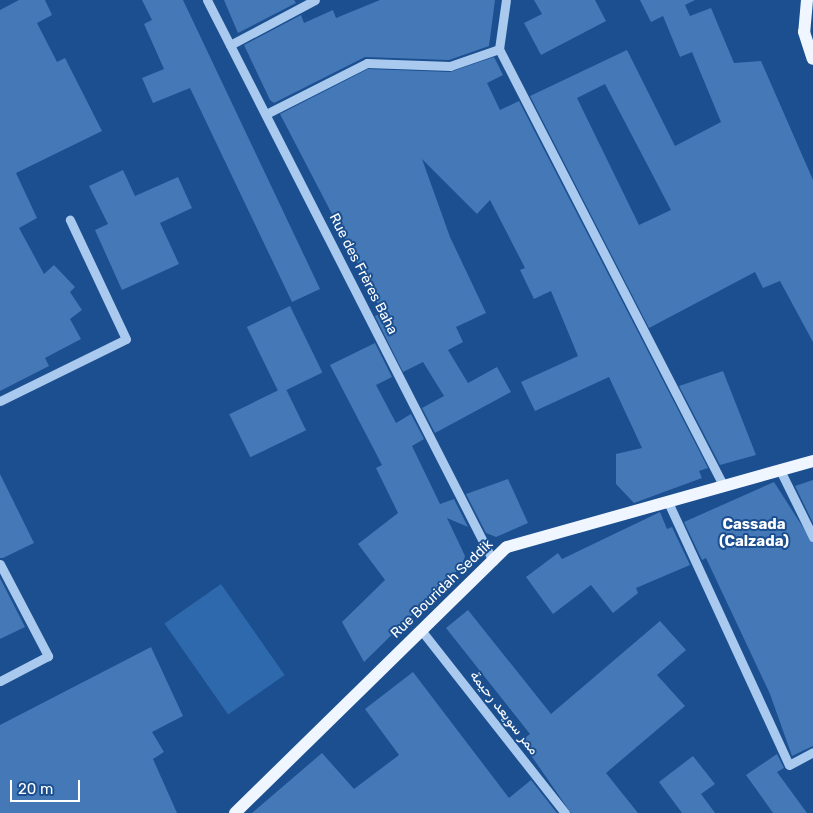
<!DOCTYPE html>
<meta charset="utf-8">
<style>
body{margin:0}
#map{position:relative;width:813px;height:813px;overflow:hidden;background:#1b4f8f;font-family:Rubik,Vazirmatn,sans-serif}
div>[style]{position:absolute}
.green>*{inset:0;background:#2e69ad;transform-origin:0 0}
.building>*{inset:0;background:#4478b7;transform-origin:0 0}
.minor>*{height:9px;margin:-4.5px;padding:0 4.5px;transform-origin:4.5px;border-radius:4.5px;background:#a9c9ee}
.major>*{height:12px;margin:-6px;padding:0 6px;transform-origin:6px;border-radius:6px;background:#f0f6ff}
span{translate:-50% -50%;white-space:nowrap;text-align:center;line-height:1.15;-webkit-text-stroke:4px #1b4f8f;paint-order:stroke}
.street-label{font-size:14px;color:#fff}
.neighbourhood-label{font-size:15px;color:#fff;font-weight:700}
.scale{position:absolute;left:10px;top:780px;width:70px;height:22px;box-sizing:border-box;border:2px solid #fff;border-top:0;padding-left:6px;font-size:15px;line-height:18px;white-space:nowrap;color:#fff;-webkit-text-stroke:4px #1b4f8f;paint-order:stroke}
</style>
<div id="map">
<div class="green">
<i style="left:221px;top:584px;width:111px;height:69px;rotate:55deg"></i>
</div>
<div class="building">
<i style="clip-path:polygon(19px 0,45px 0,52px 15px,37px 23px,57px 62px,65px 58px,102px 131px,16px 173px,37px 218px,19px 228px,44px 274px,54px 265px,75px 287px,70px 292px,82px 310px,70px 319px,81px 339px,45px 358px,49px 366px,0 391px,0 10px)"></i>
<i style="clip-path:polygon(142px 0,183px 0,320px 289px,292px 302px,190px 88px,153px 103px,142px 78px,164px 69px,144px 24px,152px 20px)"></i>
<i style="clip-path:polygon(224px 0,294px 0,296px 3px,238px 33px)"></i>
<i style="clip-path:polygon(380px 0,495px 0,489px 46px,449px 60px,365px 57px,274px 103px,270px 100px,244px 45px,301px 15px,304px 23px,333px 10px,336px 18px)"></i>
<i style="clip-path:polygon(534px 0,595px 0,606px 21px,541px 55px,524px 23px,542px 14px)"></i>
<i style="clip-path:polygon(evenodd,640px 0,695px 0,685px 5px,690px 16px,711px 8px,734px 63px,761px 61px,813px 180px,813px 342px,780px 281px,763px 288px,755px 272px,649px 328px,530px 96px,627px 50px,675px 146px,721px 122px,692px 52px,680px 57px,663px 16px,651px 22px,640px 0,605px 84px,671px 210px,639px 225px,577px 98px,605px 84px)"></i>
<i style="clip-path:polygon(494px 57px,503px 75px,487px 83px,500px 110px,519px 101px,708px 468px,699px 471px,702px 478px,634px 503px,616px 484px,616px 454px,642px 448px,609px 377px,535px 411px,521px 382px,578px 356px,551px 291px,534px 299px,520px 270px,525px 268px,490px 200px,477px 214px,422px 159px,450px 237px,486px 313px,456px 327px,463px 342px,448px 350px,468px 383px,497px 367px,511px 392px,435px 433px,422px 408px,444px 396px,423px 362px,403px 372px,375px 316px,382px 313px,358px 264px,280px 114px,368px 69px,450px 72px)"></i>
<i style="clip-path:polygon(123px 170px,135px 196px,178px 177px,192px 208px,160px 223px,179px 264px,122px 290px,95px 230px,108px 224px,89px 186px)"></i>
<i style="left:290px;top:306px;width:74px;height:48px;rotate:64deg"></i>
<i style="clip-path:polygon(375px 343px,392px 377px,376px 385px,396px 423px,411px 414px,424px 439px,412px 446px,440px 504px,454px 499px,468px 527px,447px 518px,465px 556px,462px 566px,364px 662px,342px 622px,385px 580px,358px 544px,398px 513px,376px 468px,382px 465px,330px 365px)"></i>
<i style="clip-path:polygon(723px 371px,756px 455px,720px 465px,679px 386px)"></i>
<i style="left:285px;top:387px;width:48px;height:62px;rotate:64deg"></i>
<i style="clip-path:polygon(0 474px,34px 543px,3px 558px,0 558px)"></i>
<i style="clip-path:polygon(508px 479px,528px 523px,496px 537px,486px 533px,466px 494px)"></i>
<i style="clip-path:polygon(813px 480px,813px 523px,795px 486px)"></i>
<i style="clip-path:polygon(774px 482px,813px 543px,813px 746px,792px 756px,770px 694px,706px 558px,702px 560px,684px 522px)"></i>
<i style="clip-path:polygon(660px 512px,667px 529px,672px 527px,690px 565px,636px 588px,638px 593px,613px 613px,591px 585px,553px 614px,526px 577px,558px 553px,562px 559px)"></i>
<i style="clip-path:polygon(0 578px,25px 627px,0 639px)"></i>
<i style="clip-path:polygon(468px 610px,551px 714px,660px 621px,686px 650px,657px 675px,685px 706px,606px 773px,638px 813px,571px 813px,521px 741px,530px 734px,446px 628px)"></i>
<i style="clip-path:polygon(151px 647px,183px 716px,152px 732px,164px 752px,153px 759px,177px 813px,0 813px,0 725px)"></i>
<i style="clip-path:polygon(413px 672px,509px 798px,531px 780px,557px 813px,252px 813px,322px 753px,354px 789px,399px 755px,365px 709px)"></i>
<i style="clip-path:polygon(777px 754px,784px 768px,777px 772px,807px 813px,773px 813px,746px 775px)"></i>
<i style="clip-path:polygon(693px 756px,715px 784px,701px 794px,715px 813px,682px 813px,659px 782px)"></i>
</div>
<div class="minor">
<i style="left:207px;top:0;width:630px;rotate:62.99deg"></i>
<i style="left:230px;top:45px;width:96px;rotate:-27.9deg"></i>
<i style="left:499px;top:49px;width:492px;rotate:62.8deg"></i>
<i style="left:266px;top:114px;width:113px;rotate:-26.8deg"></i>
<i style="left:367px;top:63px;width:83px;rotate:2.1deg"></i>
<i style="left:450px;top:66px;width:52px;rotate:-19.1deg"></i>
<i style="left:499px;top:49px;width:49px;rotate:-81.9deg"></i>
<i style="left:0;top:401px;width:140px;rotate:-26.2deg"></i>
<i style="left:126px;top:339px;width:132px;rotate:-115.2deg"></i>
<i style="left:780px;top:470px;width:75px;rotate:63.8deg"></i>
<i style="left:668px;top:502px;width:289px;rotate:65.3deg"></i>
<i style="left:789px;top:765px;width:27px;rotate:-28deg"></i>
<i style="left:0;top:564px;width:104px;rotate:62.4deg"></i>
<i style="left:48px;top:656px;width:54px;rotate:152.5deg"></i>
<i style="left:421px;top:630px;width:233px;rotate:51.8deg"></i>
</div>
<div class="major">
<i style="left:807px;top:0;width:32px;rotate:95deg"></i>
<i style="left:804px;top:32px;width:28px;rotate:72deg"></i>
<i style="left:235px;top:813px;width:380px;rotate:-44.4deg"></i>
<i style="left:507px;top:547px;width:318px;rotate:-15.7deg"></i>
</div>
<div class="street-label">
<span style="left:363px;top:274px;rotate:63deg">Rue des Frères Baha</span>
<span style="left:442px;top:589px;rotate:-44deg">Rue Bouridah Seddik</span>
<span style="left:504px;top:713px;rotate:52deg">ممر سويعد رحيمة</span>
</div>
<div class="neighbourhood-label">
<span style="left:754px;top:533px">Cassada<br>(Calzada)</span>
</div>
<div class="scale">20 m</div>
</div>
